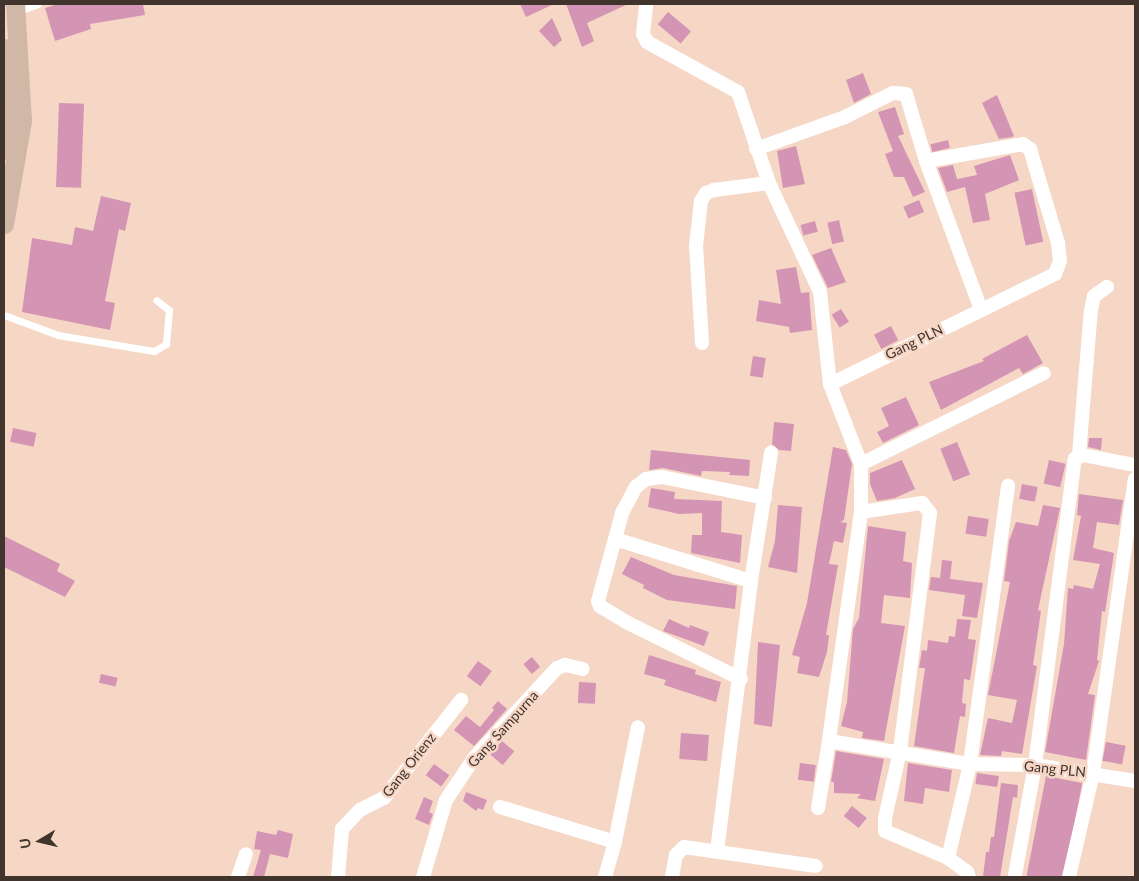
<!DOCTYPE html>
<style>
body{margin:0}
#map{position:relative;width:1139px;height:881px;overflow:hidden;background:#f6d7c6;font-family:Lato,sans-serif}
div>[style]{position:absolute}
.building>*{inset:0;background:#d494b3;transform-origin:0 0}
.service>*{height:7px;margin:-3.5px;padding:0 3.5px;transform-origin:3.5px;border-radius:3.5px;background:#fff}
.minor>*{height:14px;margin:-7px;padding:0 7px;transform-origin:7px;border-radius:7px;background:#fff}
.secondary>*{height:19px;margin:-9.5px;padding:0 9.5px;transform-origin:9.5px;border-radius:9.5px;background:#d1b8a6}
span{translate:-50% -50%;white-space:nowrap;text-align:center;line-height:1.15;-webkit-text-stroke:5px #f6d7c6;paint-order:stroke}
.street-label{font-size:14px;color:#40342d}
.frame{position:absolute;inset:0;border:5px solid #40342d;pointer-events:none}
.north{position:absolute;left:15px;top:816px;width:50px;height:50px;-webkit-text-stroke:4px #f6d7c6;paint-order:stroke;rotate:261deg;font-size:14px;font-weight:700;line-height:20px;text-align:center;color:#40342d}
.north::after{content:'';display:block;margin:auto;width:18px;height:22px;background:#40342d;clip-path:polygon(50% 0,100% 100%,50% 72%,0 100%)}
</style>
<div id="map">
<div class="building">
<i style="clip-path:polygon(58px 4px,143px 4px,145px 15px,90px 24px,91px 29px,55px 41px,45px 8px)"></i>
<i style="clip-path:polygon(520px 4px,554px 4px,526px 17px)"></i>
<i style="clip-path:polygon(566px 4px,628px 4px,587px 23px,594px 41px,582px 47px)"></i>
<i style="left:668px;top:12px;width:30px;height:16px;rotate:40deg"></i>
<i style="clip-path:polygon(552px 18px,562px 40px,554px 47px,539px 31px)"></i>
<i style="clip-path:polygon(863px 73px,871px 94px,854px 103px,846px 80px)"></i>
<i style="clip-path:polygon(997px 95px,1014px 136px,1012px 137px,999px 139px,982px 103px)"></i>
<i style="left:59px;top:103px;width:25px;height:84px;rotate:2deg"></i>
<i style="clip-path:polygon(895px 107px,904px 134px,898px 136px,925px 192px,913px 197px,904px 177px,894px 177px,885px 154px,893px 151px,878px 112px)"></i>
<i style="left:948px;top:140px;width:8px;height:18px;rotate:76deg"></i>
<i style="clip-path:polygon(796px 146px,805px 184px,783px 188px,777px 151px)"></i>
<i style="clip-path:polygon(1010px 155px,1019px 180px,985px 194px,990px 220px,973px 223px,965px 187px,947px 192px,938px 168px,953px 165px,957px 179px,977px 175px,974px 166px)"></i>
<i style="left:1032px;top:189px;width:54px;height:18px;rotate:78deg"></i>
<i style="clip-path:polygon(101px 196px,131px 203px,125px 231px,119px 229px,105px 301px,115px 303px,110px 330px,22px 312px,32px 238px,72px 245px,75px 227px,93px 231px)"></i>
<i style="left:919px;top:200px;width:13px;height:17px;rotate:67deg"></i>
<i style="left:839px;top:220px;width:22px;height:12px;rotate:77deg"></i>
<i style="left:815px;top:221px;width:11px;height:15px;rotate:75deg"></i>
<i style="clip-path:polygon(831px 248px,846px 282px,828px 288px,812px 255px)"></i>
<i style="clip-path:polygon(796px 267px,801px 293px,809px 292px,812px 330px,790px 333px,789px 327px,756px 321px,759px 300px,781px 304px,776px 270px)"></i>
<i style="left:841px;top:309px;width:15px;height:11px;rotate:58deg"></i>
<i style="left:891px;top:326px;width:16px;height:19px;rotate:63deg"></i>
<i style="clip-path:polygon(1027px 335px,1043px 363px,1023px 374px,1019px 368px,941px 410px,929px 382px,984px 361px,982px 359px)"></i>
<i style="left:753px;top:356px;width:13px;height:20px;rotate:9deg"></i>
<i style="clip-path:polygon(906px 397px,919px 425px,883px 443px,877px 432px,889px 426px,881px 408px)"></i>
<i style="clip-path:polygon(774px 422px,794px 424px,791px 451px,779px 450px,772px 444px)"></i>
<i style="left:13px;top:428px;width:24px;height:14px;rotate:12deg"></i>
<i style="clip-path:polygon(1089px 438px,1102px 438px,1101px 450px,1088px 447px)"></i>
<i style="left:957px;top:442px;width:35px;height:18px;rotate:68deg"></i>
<i style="clip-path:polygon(833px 447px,846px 450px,852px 464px,844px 520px,840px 522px,847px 523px,843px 543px,834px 541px,829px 564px,838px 565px,826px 635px,829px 635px,827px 652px,819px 677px,797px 673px,800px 657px,792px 655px,807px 603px)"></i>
<i style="clip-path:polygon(651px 450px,750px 460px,749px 476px,729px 475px,730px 472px,702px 471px,701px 476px,663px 468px,649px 470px)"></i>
<i style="clip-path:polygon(902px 460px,915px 489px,895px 498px,877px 501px,870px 484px,870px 473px)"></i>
<i style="left:1049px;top:460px;width:17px;height:24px;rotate:13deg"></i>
<i style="left:1022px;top:484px;width:16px;height:15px;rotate:11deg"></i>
<i style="clip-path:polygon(651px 488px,675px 492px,674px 499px,722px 501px,721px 532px,742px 535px,740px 563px,691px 553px,692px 535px,702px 535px,702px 513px,679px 514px,648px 507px)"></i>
<i style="clip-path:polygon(1079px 494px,1123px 500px,1119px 525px,1097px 522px,1093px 548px,1114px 553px,1105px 612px,1102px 611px,1097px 660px,1099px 661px,1088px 694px,1095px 695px,1086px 760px,1045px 752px,1064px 644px,1068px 588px,1073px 589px,1074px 585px,1093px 589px,1100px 564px,1073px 560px,1081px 516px,1077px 515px)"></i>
<i style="clip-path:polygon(778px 505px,802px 507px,797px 573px,768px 567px,775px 541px)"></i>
<i style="clip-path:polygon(1043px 505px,1060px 508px,1038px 610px,1041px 611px,1033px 665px,1037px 666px,1022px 754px,1002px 751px,1001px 756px,980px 755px,988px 718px,1012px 723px,1017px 700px,988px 695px,1010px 582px,1004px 581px,1009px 541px,1016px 522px,1038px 526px)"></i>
<i style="left:968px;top:516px;width:21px;height:18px;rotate:8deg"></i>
<i style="clip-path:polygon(868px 526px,906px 532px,903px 561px,912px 563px,910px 598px,884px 595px,881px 623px,905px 626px,884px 741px,862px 738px,863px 732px,841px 726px,847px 702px,853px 629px,859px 618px)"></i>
<i style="clip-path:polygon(4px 536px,60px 564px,57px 571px,75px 581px,65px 597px,4px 567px)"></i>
<i style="clip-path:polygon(631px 557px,674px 575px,737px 586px,735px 609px,667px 600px,643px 588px,644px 585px,622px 574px)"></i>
<i style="clip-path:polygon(942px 560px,952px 561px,950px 579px,983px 583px,977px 618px,962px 616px,965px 595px,929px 590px,931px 577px,940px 578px)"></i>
<i style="clip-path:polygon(669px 619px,689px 628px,690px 625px,709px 632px,704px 646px,663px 631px)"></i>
<i style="clip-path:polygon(957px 619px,971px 620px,968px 639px,976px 640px,970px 680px,964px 679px,962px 703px,966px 704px,965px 717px,960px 716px,954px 753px,914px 746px,925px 668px,919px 668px,922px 650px,927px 651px,928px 640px,948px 643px,949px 636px,955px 637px)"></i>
<i style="clip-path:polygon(758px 642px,780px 645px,772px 727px,754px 724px)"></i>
<i style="clip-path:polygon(649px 655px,696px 670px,695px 674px,721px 682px,716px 702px,664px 685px,666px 680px,644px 674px)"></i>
<i style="left:532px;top:657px;width:13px;height:11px;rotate:51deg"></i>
<i style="left:478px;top:661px;width:17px;height:19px;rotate:36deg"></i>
<i style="left:101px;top:674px;width:17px;height:9px;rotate:13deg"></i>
<i style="left:579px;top:682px;width:17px;height:21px;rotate:3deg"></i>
<i style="clip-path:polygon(498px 701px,507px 709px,474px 746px,454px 730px,466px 716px,480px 727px,494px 710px,492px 708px)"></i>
<i style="left:681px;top:733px;width:28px;height:26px;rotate:4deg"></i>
<i style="left:502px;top:741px;width:16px;height:18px;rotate:40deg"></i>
<i style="left:1106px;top:742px;width:20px;height:19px;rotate:11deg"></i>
<i style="clip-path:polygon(836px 751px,884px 759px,875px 801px,857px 798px,861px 794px,834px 793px,834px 782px,831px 782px)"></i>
<i style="left:800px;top:763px;width:16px;height:17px;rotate:7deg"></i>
<i style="clip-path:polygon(908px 763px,952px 770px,949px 792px,925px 788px,923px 804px,904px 801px)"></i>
<i style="left:434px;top:764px;width:19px;height:14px;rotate:36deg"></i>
<i style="left:977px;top:773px;width:22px;height:11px;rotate:8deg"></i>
<i style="left:1046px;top:776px;width:37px;height:103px;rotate:11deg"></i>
<i style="clip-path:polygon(1001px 783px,1018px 785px,1017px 798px,1013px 797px,1000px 877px,983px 877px,986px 852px,989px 852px,991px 837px,994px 837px)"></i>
<i style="clip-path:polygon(466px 792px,487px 800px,483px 810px,478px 808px,476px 811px,463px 801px)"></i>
<i style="clip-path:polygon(424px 797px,433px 801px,429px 812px,433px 814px,429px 825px,415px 819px)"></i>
<i style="left:852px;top:806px;width:19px;height:13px;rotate:39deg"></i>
<i style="clip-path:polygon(278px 830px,293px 834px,288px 858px,270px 854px,264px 877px,253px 877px,261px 850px,254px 849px,257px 831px,276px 835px)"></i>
</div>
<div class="service">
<i style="left:16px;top:12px;width:23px;rotate:-20deg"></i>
<i style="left:4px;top:315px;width:58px;rotate:20.3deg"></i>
<i style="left:58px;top:335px;width:97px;rotate:9.5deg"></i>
<i style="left:154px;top:351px;width:14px;rotate:-30deg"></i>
<i style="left:166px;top:344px;width:34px;rotate:-85deg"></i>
<i style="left:169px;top:310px;width:16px;rotate:-142deg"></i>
</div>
<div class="minor">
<i style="left:646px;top:6px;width:28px;rotate:96deg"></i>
<i style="left:643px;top:34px;width:9px;rotate:63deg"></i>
<i style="left:647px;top:42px;width:104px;rotate:28.8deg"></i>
<i style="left:738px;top:92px;width:96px;rotate:71.2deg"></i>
<i style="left:769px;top:183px;width:120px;rotate:64.9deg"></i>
<i style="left:820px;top:292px;width:93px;rotate:83.8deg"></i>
<i style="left:756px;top:149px;width:95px;rotate:-19.8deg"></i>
<i style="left:845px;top:117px;width:54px;rotate:-26.6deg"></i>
<i style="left:893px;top:93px;width:13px;rotate:4deg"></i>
<i style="left:906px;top:94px;width:70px;rotate:73.4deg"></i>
<i style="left:926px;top:161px;width:159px;rotate:69.7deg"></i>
<i style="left:926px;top:161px;width:98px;rotate:-9.9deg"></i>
<i style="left:1023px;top:144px;width:9px;rotate:36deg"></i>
<i style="left:1030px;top:149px;width:98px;rotate:73.4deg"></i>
<i style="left:1058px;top:243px;width:18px;rotate:84deg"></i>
<i style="left:1060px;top:261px;width:14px;rotate:111deg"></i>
<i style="left:1055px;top:274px;width:250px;rotate:153.9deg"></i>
<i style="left:830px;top:384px;width:86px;rotate:68.8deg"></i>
<i style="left:861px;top:464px;width:48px;rotate:90deg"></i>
<i style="left:861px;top:512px;width:231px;rotate:98deg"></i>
<i style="left:829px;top:741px;width:143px;rotate:9.3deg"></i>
<i style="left:970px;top:764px;width:65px;rotate:0.9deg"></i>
<i style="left:1035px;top:765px;width:101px;rotate:9.1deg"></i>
<i style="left:702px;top:343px;width:97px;rotate:-93.5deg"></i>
<i style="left:696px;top:246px;width:45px;rotate:-83.7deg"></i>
<i style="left:701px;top:201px;width:9px;rotate:-58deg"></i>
<i style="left:706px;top:193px;width:9px;rotate:-21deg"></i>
<i style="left:714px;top:190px;width:55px;rotate:-7.3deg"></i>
<i style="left:1079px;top:455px;width:145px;rotate:-85.3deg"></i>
<i style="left:1091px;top:310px;width:14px;rotate:-78deg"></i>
<i style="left:1094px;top:296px;width:16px;rotate:-35deg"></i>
<i style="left:861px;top:464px;width:204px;rotate:-26.4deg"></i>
<i style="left:861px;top:512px;width:62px;rotate:-8.4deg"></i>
<i style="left:922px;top:503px;width:13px;rotate:51deg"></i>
<i style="left:930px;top:513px;width:240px;rotate:97.2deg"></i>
<i style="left:900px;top:751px;width:69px;rotate:102.6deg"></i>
<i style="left:885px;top:818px;width:13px;rotate:90deg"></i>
<i style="left:885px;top:831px;width:69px;rotate:23.2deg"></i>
<i style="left:948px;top:858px;width:24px;rotate:36deg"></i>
<i style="left:967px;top:872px;width:5px;rotate:68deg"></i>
<i style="left:615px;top:539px;width:142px;rotate:17.2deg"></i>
<i style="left:741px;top:679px;width:126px;rotate:-153.6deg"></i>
<i style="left:628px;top:623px;width:33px;rotate:-149deg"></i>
<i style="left:600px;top:606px;width:5px;rotate:-112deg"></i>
<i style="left:598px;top:601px;width:91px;rotate:-74.7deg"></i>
<i style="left:622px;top:513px;width:30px;rotate:-62deg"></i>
<i style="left:636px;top:487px;width:13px;rotate:-39deg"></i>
<i style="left:646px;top:479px;width:16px;rotate:-7deg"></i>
<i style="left:662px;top:477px;width:105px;rotate:11.5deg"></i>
<i style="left:500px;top:807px;width:120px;rotate:16.9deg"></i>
<i style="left:615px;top:842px;width:36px;rotate:106deg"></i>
<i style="left:818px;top:808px;width:68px;rotate:-80.7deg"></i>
<i style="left:615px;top:842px;width:117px;rotate:-78.7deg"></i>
<i style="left:717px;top:851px;width:272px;rotate:-82.8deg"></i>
<i style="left:751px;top:581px;width:130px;rotate:-81.1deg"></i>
<i style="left:948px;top:858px;width:97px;rotate:-76.8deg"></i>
<i style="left:970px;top:764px;width:281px;rotate:-82.2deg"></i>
<i style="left:1015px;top:875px;width:112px;rotate:-79.7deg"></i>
<i style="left:1035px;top:765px;width:309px;rotate:-82.6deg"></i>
<i style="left:1075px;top:459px;width:9px;rotate:-27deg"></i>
<i style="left:1083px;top:455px;width:53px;rotate:10.9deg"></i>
<i style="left:238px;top:877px;width:24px;rotate:-71deg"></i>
<i style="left:338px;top:877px;width:48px;rotate:-85.2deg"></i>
<i style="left:342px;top:829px;width:26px;rotate:-47deg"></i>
<i style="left:360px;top:810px;width:27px;rotate:-27deg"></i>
<i style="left:384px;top:798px;width:125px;rotate:-51.8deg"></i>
<i style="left:423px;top:877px;width:80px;rotate:-73.4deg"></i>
<i style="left:446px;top:800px;width:50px;rotate:-56.3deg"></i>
<i style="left:474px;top:758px;width:122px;rotate:-47.3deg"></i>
<i style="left:557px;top:668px;width:9px;rotate:-21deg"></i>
<i style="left:565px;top:665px;width:18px;rotate:13deg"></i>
<i style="left:672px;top:877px;width:22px;rotate:-80deg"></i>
<i style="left:676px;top:855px;width:11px;rotate:-45deg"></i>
<i style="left:684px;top:847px;width:133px;rotate:8.2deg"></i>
<i style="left:1069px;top:877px;width:107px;rotate:-77deg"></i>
<i style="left:1093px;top:773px;width:297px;rotate:-81.9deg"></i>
</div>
<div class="secondary">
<i style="left:4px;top:48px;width:53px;rotate:83.5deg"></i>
<i style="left:10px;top:101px;width:49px;rotate:97deg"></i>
<i style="left:4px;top:224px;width:105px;rotate:-80.1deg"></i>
<i style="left:22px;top:121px;width:117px;rotate:-93.4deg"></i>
</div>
<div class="street-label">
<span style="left:914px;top:342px;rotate:-26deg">Gang PLN</span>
<span style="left:503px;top:729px;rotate:-48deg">Gang Sampurna</span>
<span style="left:409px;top:765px;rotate:-52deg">Gang Orienz</span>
<span style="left:1055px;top:769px;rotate:6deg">Gang PLN</span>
</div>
<div class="frame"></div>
<div class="north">U</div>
</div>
